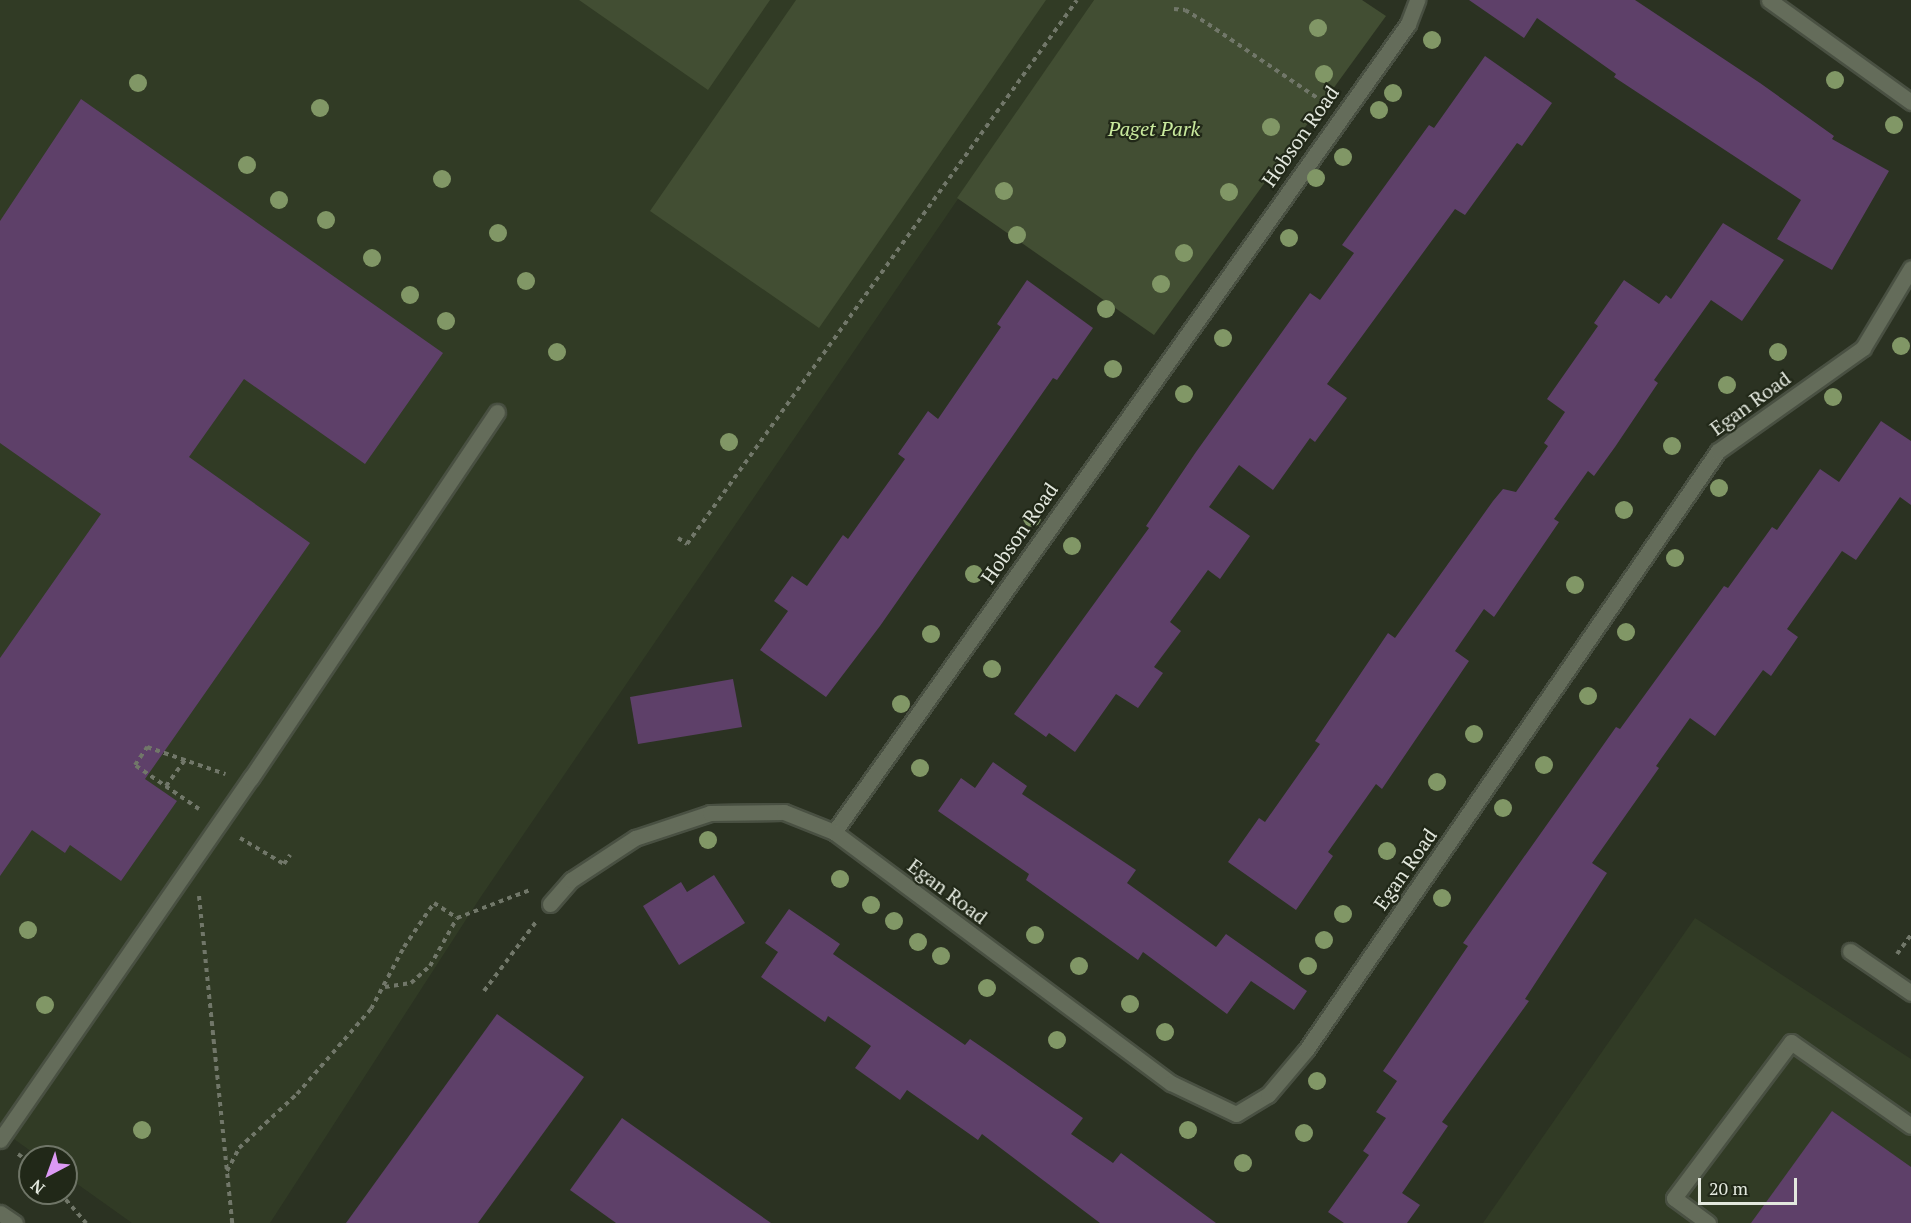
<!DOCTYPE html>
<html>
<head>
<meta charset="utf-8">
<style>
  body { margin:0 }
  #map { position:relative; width:1911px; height:1223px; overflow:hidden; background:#2b3222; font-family:"PT Serif",serif }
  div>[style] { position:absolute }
  .built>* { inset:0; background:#313b25 }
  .green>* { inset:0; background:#424e33 }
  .building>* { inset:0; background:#5e4069 }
  .path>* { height:4px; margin-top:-2px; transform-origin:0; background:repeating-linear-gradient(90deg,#717769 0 4.5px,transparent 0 9px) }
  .roads { filter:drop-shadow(2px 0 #495042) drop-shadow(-2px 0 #495042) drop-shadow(0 2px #495042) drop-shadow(0 -2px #495042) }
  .service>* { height:15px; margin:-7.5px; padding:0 7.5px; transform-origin:7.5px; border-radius:7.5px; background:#646c5a }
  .minor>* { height:15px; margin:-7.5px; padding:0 7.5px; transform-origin:7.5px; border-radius:7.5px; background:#646c5a }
  .secondary>* { height:15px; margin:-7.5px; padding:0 7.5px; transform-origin:7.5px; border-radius:7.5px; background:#646c5a }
  .trees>* { width:18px; height:18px; margin:-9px; border-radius:50%; background:#819766 }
  span { translate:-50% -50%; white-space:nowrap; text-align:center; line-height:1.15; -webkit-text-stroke:4.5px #212818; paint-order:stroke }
  .park-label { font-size:20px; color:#c8e99d; font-style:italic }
  .street-label { font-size:20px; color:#e3e8de }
  .north { position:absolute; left:18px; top:1145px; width:60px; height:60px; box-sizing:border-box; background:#212818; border:2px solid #6f7567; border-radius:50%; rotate:221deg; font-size:16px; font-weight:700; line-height:24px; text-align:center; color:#e3e8de }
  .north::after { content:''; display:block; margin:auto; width:21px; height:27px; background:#dc99f4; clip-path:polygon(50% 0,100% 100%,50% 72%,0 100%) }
  .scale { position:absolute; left:1698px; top:1178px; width:99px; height:27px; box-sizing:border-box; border:3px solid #e3e8de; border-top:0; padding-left:8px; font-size:18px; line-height:21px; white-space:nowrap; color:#e3e8de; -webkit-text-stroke:4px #212818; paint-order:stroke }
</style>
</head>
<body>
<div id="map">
  <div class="built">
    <div style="clip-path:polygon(0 0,1094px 0,480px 898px,270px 1223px,132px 1223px,66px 1176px,66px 1157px,39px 1157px,0 1129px)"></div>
    <div style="clip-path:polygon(1695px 918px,1911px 1059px,1911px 1223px,1483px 1223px)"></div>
  </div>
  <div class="green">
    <div style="clip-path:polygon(579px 0,770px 0,708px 90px)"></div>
    <div style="clip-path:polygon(796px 0,1046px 0,819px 328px,650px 211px)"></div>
    <div style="clip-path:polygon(1094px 0,1362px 0,1386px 16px,1154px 335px,957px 198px)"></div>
  </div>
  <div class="building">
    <div style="clip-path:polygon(1469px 0,1635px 0,1760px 83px,1834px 136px,1832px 139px,1889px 171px,1832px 270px,1777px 239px,1801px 200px,1614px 77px,1616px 74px,1537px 18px,1524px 38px)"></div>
    <div style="clip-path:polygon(1485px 56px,1552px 103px,1522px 146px,1517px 143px,1465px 215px,1455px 209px,1327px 384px,1347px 398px,1315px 442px,1310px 438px,1273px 490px,1239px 465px,1209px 507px,1250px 536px,1220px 579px,1208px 570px,1170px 622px,1181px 631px,1154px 667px,1163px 673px,1138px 708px,1116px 694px,1075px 752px,1049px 733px,1046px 737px,1014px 714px,1149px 528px,1146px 526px,1196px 452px,1310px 293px,1320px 300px,1354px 253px,1342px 245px,1429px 125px,1434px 128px)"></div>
    <div style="clip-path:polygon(81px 99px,443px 353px,365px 464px,244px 379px,189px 457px,310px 543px,145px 779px,177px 801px,121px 881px,70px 845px,65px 853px,32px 830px,0 876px,0 658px,101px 514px,0 443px,0 221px)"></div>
    <div style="clip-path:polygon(1723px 223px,1784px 260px,1742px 321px,1711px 300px,1654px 380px,1658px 383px,1615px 447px,1594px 476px,1588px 471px,1554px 519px,1559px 522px,1494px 617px,1484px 609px,1455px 651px,1469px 661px,1382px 789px,1376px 784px,1328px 852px,1333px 856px,1296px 910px,1228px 862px,1259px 818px,1265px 822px,1320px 744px,1315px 741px,1388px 633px,1395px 638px,1493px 501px,1503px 489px,1516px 492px,1548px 446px,1544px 443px,1565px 412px,1547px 399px,1598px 326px,1594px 323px,1624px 280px,1659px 304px,1666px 295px,1671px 299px)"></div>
    <div style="clip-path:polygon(1027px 280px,1093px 328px,1057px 380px,1053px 378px,880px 626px,826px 697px,760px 650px,788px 611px,774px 601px,792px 576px,807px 586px,843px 535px,848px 539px,905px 459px,898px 454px,928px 411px,938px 419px,1001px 327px,997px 324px)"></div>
    <div style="clip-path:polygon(1881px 421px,1911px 441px,1911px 505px,1900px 497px,1856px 560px,1842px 551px,1787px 629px,1798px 637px,1771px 676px,1763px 670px,1715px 736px,1690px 718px,1656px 766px,1659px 768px,1592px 863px,1607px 873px,1525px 999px,1529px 1001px,1442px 1122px,1448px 1126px,1402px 1193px,1420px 1205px,1407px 1223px,1344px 1223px,1328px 1212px,1369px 1155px,1363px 1151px,1386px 1118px,1376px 1112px,1397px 1081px,1383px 1071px,1468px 946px,1463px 943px,1616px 727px,1620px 729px,1724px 586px,1728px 588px,1772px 527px,1777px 530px,1820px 469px,1839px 482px)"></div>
    <div style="clip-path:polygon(733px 679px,742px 727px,638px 744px,630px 697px)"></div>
    <div style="clip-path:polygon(993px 762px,1027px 786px,1022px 794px,1136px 870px,1127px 883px,1216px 947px,1226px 934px,1307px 991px,1294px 1010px,1251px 981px,1227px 1014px,1143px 952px,1138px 960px,1026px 880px,1029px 874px,938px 811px,961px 778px,975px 788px)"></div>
    <div style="clip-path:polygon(714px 875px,745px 923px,679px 965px,643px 906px,681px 882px,687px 892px)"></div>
    <div style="clip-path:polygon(789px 909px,840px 944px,833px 954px,965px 1045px,970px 1039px,989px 1052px,1083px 1118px,1071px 1134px,1113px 1163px,1121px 1153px,1216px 1223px,1100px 1223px,982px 1134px,978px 1140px,907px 1090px,900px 1100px,855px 1068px,871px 1046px,828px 1016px,825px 1022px,761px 977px,778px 952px,765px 943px)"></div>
    <div style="clip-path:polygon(497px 1014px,584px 1077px,478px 1223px,346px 1223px)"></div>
    <div style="clip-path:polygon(1832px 1111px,1911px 1167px,1911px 1223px,1751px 1223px)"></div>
    <div style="clip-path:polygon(622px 1118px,771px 1223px,616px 1223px,570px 1190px)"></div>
  </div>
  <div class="path">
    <div style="left:1174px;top:9px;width:11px;rotate:5deg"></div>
    <div style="left:1185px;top:10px;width:27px;rotate:31deg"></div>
    <div style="left:1208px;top:24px;width:139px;rotate:34.1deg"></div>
    <div style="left:678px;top:538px;width:11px;rotate:34deg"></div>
    <div style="left:687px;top:544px;width:669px;rotate:-54.36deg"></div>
    <div style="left:166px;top:786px;width:32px;rotate:-54deg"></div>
    <div style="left:199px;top:809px;width:78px;rotate:-145.5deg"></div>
    <div style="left:135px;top:765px;width:22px;rotate:-56deg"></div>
    <div style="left:147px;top:747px;width:83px;rotate:19.1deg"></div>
    <div style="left:240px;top:838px;width:51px;rotate:30.6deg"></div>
    <div style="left:284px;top:864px;width:11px;rotate:-56deg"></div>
    <div style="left:199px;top:896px;width:329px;rotate:84.2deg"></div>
    <div style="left:1897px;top:954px;width:24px;rotate:-54deg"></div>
    <div style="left:385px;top:987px;width:26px;rotate:-9deg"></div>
    <div style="left:411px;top:983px;width:25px;rotate:-42deg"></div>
    <div style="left:430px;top:966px;width:55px;rotate:-60.6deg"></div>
    <div style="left:457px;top:918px;width:78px;rotate:-21deg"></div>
    <div style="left:484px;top:991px;width:86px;rotate:-53deg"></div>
    <div style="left:18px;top:1154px;width:15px;rotate:37deg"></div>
    <div style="left:227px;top:1171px;width:26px;rotate:-62deg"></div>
    <div style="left:239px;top:1148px;width:79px;rotate:-43deg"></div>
    <div style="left:297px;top:1094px;width:113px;rotate:-49deg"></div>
    <div style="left:371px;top:1009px;width:70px;rotate:-62deg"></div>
    <div style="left:404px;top:947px;width:53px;rotate:-55.7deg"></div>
    <div style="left:434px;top:903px;width:27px;rotate:33deg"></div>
    <div style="left:60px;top:1193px;width:40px;rotate:49deg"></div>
  </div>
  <div class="roads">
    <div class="service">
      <div style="left:1850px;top:951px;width:74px;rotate:34.5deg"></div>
      <div style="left:0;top:1140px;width:441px;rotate:-55.3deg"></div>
      <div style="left:251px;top:778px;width:441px;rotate:-56.1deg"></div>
      <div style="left:1708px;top:1223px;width:42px;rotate:-143.7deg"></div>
      <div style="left:1674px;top:1198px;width:195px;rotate:-53.1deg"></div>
      <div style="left:1791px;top:1042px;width:146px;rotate:35deg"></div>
    </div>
    <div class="minor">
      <div style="left:1769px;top:0;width:175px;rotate:35.7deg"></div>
      <div style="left:834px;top:832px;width:991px;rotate:-54.61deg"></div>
      <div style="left:1408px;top:24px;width:26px;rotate:-69deg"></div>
      <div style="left:550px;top:904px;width:32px;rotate:-49deg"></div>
      <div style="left:571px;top:880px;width:77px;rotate:-33.3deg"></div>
      <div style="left:635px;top:838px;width:79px;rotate:-18.4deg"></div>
      <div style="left:710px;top:813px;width:74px;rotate:-0.8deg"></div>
      <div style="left:784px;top:812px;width:54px;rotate:21.8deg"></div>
      <div style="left:834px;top:832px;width:420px;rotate:36.7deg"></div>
      <div style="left:1171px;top:1083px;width:72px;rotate:25.5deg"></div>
      <div style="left:1236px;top:1114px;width:37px;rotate:-31deg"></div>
      <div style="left:1268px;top:1095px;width:59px;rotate:-49.8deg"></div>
      <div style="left:1306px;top:1050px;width:727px;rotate:-55.48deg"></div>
      <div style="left:1718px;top:451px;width:178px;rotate:-35.4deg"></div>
      <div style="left:1863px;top:348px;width:93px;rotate:-59deg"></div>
    </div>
    <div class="secondary">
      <div style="left:0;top:1213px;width:18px;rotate:34deg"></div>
    </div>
  </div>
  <div class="trees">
    <div style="left:1318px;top:28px"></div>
    <div style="left:1432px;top:40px"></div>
    <div style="left:1324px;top:74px"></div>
    <div style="left:1835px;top:80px"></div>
    <div style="left:138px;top:83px"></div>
    <div style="left:1393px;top:93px"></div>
    <div style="left:320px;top:108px"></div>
    <div style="left:1379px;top:110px"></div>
    <div style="left:1894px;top:125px"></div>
    <div style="left:1271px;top:127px"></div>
    <div style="left:1343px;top:157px"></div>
    <div style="left:247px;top:165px"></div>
    <div style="left:1316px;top:178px"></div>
    <div style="left:442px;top:179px"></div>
    <div style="left:1004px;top:191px"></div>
    <div style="left:1229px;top:192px"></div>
    <div style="left:279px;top:200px"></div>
    <div style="left:326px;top:220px"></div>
    <div style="left:498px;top:233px"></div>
    <div style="left:1017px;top:235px"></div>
    <div style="left:1289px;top:238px"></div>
    <div style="left:1184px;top:253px"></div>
    <div style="left:372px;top:258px"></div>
    <div style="left:526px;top:281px"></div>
    <div style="left:1161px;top:284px"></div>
    <div style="left:410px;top:295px"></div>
    <div style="left:1106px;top:309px"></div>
    <div style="left:446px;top:321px"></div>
    <div style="left:1223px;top:338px"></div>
    <div style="left:1901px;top:346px"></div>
    <div style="left:557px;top:352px"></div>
    <div style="left:1778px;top:352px"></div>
    <div style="left:1113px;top:369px"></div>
    <div style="left:1727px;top:385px"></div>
    <div style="left:1184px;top:394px"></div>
    <div style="left:1833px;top:397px"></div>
    <div style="left:729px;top:442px"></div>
    <div style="left:1672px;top:446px"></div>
    <div style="left:1719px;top:488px"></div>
    <div style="left:1624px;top:510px"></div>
    <div style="left:1032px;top:518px"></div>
    <div style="left:1072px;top:546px"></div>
    <div style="left:1675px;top:558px"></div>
    <div style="left:974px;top:574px"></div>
    <div style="left:1575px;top:585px"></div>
    <div style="left:1626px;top:632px"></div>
    <div style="left:931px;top:634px"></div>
    <div style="left:992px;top:669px"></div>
    <div style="left:1588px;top:696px"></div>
    <div style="left:901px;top:704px"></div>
    <div style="left:1474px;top:734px"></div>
    <div style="left:1544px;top:765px"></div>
    <div style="left:920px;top:768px"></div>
    <div style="left:1437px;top:782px"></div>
    <div style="left:1503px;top:808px"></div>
    <div style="left:708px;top:840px"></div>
    <div style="left:1387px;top:851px"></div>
    <div style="left:840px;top:879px"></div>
    <div style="left:1442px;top:898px"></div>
    <div style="left:871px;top:905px"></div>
    <div style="left:1343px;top:914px"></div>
    <div style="left:894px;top:921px"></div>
    <div style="left:28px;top:930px"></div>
    <div style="left:1035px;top:935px"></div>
    <div style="left:1324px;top:940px"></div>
    <div style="left:918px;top:942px"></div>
    <div style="left:941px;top:956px"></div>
    <div style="left:1079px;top:966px"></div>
    <div style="left:1308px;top:966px"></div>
    <div style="left:987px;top:988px"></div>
    <div style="left:1130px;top:1004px"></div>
    <div style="left:45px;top:1005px"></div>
    <div style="left:1165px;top:1032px"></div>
    <div style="left:1057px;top:1040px"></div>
    <div style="left:1317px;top:1081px"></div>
    <div style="left:142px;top:1130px"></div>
    <div style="left:1188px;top:1130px"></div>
    <div style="left:1304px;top:1133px"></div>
    <div style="left:1243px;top:1163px"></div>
  </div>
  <div class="park-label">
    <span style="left:1154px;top:128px">Paget Park</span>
  </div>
  <div class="street-label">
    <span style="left:1300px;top:136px;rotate:-55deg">Hobson Road</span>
    <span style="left:1750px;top:403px;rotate:-36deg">Egan Road</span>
    <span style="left:1019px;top:533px;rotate:-55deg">Hobson Road</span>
    <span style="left:1405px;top:869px;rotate:-55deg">Egan Road</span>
    <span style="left:948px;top:891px;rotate:37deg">Egan Road</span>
  </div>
  <div class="north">N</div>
  <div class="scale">20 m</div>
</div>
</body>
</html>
